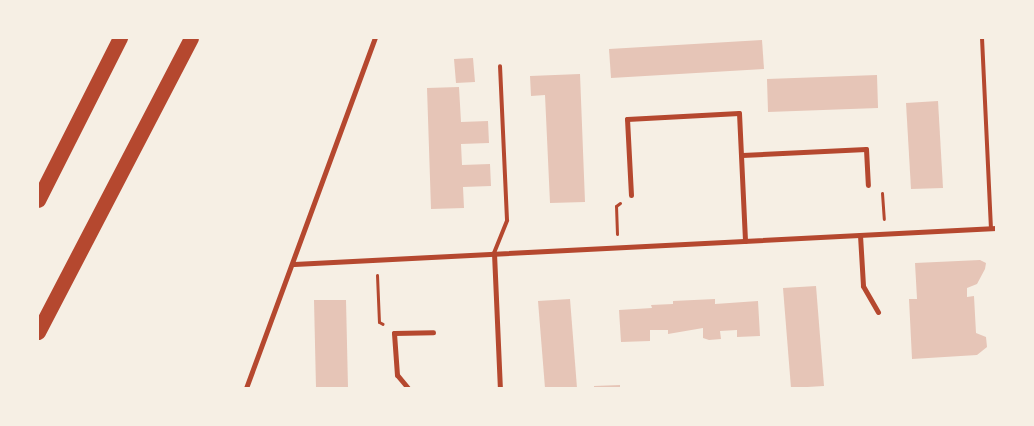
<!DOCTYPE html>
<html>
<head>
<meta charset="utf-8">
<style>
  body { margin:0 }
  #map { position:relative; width:1034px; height:426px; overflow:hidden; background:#f6efe4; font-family:Helvetica,sans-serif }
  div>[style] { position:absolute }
  .building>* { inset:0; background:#e6c5b7 }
  .path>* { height:3px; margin:-1.5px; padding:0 1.5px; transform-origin:1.5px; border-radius:1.5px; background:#b5482f }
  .service>* { height:4px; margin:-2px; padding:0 2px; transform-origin:2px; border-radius:2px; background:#b5482f }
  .minor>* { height:5px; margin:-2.5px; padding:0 2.5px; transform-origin:2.5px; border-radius:2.5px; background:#b5482f }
  .motorway>* { height:15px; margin:-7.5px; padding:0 7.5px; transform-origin:7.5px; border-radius:7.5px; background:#b5482f }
  span { translate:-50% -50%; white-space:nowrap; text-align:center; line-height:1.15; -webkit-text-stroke:5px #f6efe4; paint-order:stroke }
  .frame { position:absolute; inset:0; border:39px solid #f6efe4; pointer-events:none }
</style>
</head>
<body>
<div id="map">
  <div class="building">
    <div style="clip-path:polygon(762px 40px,764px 69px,611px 78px,609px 49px)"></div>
    <div style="clip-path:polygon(473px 58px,475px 82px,456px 83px,454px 59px)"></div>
    <div style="clip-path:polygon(580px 74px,585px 202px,550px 203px,545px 95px,531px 96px,530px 76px)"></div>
    <div style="clip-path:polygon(877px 75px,878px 108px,768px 112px,767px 79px)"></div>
    <div style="clip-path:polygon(459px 87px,461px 122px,488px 121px,489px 143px,461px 144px,462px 165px,490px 164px,491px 186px,463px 187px,464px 208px,431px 209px,427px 88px)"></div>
    <div style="clip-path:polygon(938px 101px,943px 188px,911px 189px,906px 103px)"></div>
    <div style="clip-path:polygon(980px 260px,986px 263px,985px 269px,977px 284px,967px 288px,967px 297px,974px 296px,976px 333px,986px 337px,987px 347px,977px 355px,912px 359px,909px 299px,917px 299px,915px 263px)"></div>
    <div style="clip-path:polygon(816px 286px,824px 386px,791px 388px,783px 288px)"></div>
    <div style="clip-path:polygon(570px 299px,577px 388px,545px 388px,538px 301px)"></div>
    <div style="clip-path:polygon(715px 299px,715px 304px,758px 301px,760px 336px,737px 337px,737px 330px,720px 331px,721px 339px,709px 340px,703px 338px,703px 328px,668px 334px,668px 330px,650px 330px,650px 341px,621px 342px,619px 310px,652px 308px,651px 305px,673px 304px,673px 301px)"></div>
    <div style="clip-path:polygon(314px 300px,346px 300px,348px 388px,316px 388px)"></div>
    <div style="clip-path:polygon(620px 385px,620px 388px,594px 388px,594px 386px)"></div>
  </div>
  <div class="path">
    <div style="left:882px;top:193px;width:26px;rotate:86deg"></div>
    <div style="left:617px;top:234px;width:28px;rotate:-92deg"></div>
    <div style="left:616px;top:206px;width:5px;rotate:-37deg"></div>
    <div style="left:377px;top:275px;width:47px;rotate:87.6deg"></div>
    <div style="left:379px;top:322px;width:4px;rotate:27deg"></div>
  </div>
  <div class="service">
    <div style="left:982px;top:38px;width:191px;rotate:87.3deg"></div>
    <div style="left:494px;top:253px;width:35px;rotate:-68deg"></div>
    <div style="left:507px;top:220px;width:154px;rotate:-92.6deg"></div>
  </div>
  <div class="minor">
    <div style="left:742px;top:155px;width:124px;rotate:-2.8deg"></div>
    <div style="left:866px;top:149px;width:36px;rotate:87deg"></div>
    <div style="left:631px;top:195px;width:76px;rotate:-93deg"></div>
    <div style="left:627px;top:119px;width:112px;rotate:-3.1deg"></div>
    <div style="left:739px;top:113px;width:128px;rotate:87.3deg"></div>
    <div style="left:860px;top:235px;width:51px;rotate:86.6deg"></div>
    <div style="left:863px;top:286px;width:30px;rotate:60deg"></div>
    <div style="left:494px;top:253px;width:135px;rotate:87.5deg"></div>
    <div style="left:294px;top:264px;width:703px;rotate:-2.94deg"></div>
    <div style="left:246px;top:388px;width:373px;rotate:-69.8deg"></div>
    <div style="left:408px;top:388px;width:17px;rotate:-130deg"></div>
    <div style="left:397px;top:375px;width:42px;rotate:-94.1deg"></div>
    <div style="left:394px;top:333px;width:39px;rotate:-1deg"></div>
  </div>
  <div class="motorway">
    <div style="left:38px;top:200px;width:182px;rotate:-63.2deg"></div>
    <div style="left:38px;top:332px;width:331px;rotate:-62.5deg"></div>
  </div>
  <div class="frame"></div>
</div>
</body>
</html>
